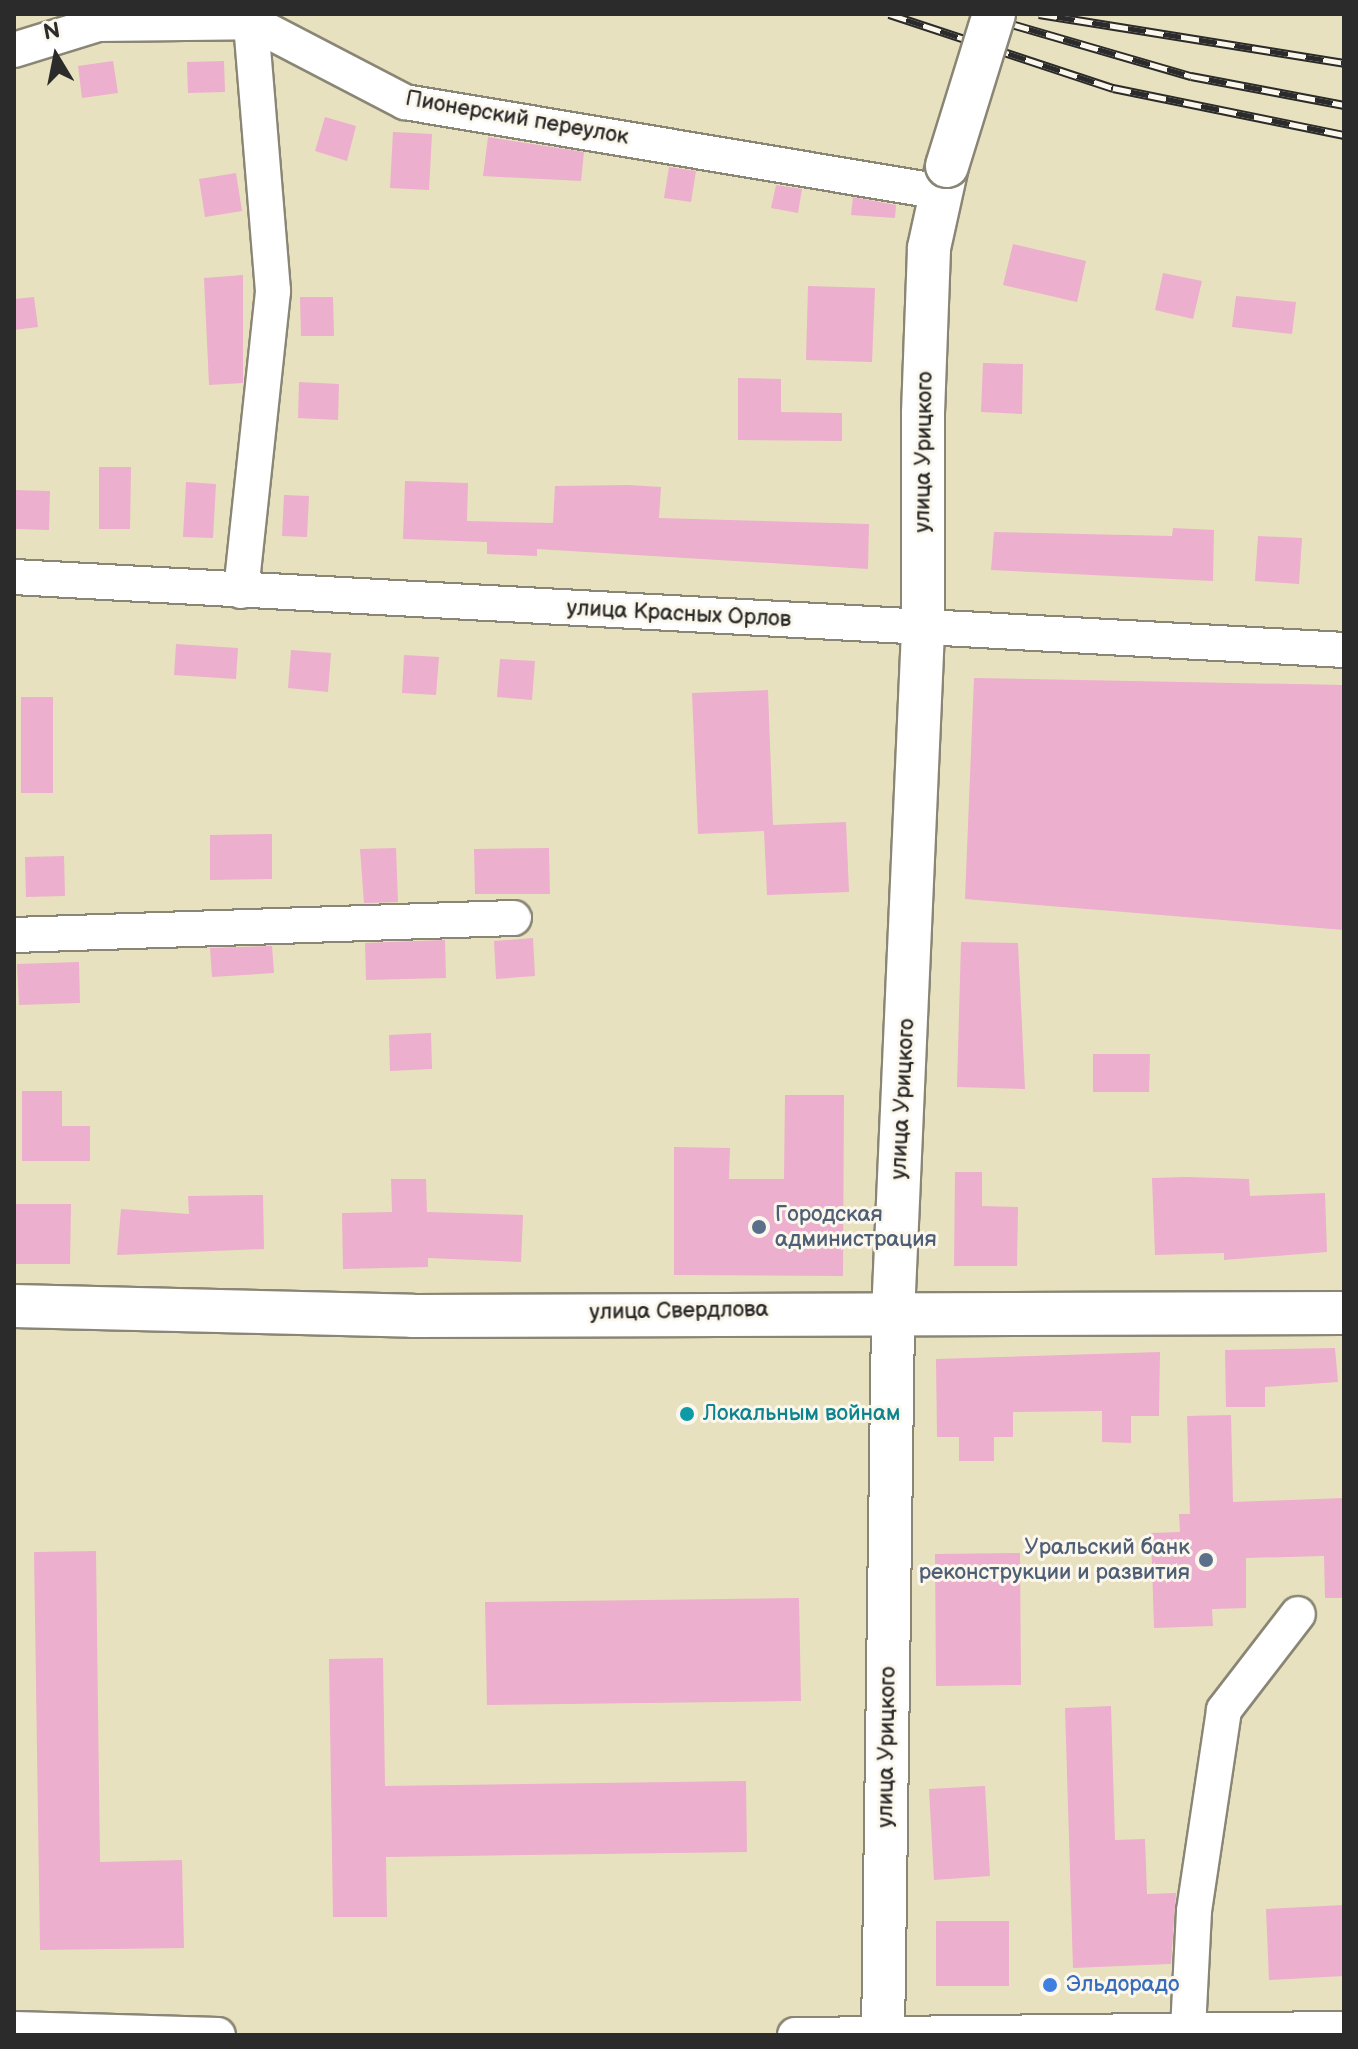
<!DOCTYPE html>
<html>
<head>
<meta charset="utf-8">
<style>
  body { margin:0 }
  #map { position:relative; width:1358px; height:2049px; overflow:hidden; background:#e8e1bf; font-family:"Balsamiq Sans",sans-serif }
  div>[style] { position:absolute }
  .building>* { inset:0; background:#ecafcd }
  .roads { filter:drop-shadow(2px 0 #8a8675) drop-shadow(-2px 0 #8a8675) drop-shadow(0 2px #8a8675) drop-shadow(0 -2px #8a8675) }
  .minor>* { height:34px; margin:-17px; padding:0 17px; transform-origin:17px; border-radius:17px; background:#fff }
  .major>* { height:42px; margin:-21px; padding:0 21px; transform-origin:21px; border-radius:21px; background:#fff }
  .rail>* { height:9px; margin-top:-4.5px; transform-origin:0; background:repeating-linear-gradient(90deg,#fbf7ec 0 18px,#2b2b2b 0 36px); box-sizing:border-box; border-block:2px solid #2b2b2b }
  .bridges { filter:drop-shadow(2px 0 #8a8675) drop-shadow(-2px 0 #8a8675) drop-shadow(0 2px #8a8675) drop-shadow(0 -2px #8a8675) }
  .major-bridge>* { height:42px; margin:-21px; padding:0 21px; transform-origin:21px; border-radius:21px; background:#fff }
  .dots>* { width:22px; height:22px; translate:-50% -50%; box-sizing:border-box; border:4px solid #fbf7ec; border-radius:50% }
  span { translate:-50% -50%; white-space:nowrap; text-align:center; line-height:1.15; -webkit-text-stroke:6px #fbf7ec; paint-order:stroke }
  .street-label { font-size:22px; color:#2b2b2b }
  .service-label { font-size:22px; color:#4e5e75 }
  .left { translate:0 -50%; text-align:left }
  .right { translate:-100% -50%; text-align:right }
  .culture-label { font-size:22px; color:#0d838f }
  .shop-label { font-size:22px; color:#366cbe }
  .frame { position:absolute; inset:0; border:16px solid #2b2b2b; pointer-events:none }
  .north { position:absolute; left:16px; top:16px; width:80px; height:80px; -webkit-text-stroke:6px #fbf7ec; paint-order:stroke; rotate:350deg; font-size:22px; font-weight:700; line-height:32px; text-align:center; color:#2b2b2b }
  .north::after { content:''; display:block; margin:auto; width:28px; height:36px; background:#2b2b2b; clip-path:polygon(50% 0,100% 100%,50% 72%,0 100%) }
</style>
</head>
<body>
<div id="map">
  <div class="building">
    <div style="clip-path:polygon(113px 61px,118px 93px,82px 98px,78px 66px)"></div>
    <div style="clip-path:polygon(224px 61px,225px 92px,188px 93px,187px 62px)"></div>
    <div style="clip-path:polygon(325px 117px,356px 126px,347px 161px,315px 151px)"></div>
    <div style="clip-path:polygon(393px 132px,432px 134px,429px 190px,390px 188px)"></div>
    <div style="clip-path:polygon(488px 137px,584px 152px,581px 181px,483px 176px)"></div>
    <div style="clip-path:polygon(669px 167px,696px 171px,691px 202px,664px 198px)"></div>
    <div style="clip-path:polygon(236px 173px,242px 211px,205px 217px,199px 179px)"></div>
    <div style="clip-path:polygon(776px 185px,802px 189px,798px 213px,771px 208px)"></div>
    <div style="clip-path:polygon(853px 197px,896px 205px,895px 218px,851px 215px)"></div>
    <div style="clip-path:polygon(1013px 244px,1086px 261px,1077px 302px,1003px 285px)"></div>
    <div style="clip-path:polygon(1163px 273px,1202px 281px,1193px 319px,1155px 310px)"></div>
    <div style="clip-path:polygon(243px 275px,243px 383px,209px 385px,204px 278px)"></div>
    <div style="clip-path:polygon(808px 286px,875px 288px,872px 362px,806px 360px)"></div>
    <div style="clip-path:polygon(1236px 296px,1296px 302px,1292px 334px,1232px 327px)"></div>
    <div style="clip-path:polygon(34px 297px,38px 327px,14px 330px,14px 299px)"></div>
    <div style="clip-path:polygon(300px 297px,333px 297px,334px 336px,301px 336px)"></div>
    <div style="clip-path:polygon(983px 363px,1023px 364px,1022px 414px,981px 412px)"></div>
    <div style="clip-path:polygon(738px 378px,781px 379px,781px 412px,842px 413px,842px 441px,738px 440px)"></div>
    <div style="clip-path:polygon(299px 382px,339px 384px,338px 420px,298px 418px)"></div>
    <div style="clip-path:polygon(99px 467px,131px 467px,130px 529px,99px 529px)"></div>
    <div style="clip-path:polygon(405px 481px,468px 483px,467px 521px,553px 523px,555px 486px,628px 485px,661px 487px,659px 518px,869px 524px,868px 569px,537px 549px,537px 556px,487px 554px,487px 542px,403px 539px)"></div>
    <div style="clip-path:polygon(186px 482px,216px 484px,213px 538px,183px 537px)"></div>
    <div style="clip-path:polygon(14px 490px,50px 491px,49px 530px,14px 529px)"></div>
    <div style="clip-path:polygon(284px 495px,309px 496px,307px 537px,282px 536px)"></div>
    <div style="clip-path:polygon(1173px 528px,1214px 530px,1213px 581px,991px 570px,994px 532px,1172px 536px)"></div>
    <div style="clip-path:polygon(1258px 536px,1302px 538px,1299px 584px,1255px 581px)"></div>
    <div style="clip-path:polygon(176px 644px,238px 648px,236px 679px,174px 675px)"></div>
    <div style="clip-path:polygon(291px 650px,331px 653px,328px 692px,288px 688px)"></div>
    <div style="clip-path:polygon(404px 655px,439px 657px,436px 695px,402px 693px)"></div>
    <div style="clip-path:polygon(500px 659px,535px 661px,532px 700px,497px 697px)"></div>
    <div style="clip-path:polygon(974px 678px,1344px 685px,1344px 930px,965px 899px)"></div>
    <div style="clip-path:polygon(768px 690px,773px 825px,846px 822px,849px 892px,767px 895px,764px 831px,698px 834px,692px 693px)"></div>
    <div style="clip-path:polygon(21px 697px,53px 697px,53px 793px,21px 793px)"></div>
    <div style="clip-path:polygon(272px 834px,272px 879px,210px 880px,210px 835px)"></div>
    <div style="clip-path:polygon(396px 848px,398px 902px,364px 903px,360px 849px)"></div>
    <div style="clip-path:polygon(549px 848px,550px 894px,475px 894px,474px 849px)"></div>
    <div style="clip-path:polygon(64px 856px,65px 896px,26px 897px,25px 857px)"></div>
    <div style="clip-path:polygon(533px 938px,535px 976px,496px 979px,494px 941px)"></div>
    <div style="clip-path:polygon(445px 940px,446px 978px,366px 980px,365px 943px)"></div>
    <div style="clip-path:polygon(961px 942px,1018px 943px,1025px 1089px,957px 1087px)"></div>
    <div style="clip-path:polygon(272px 946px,274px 973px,212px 977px,210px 948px)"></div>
    <div style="clip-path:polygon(79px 962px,80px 1003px,19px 1005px,17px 964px)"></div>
    <div style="clip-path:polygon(431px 1033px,432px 1069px,390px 1071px,389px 1035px)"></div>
    <div style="clip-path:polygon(1093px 1054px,1150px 1054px,1149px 1092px,1093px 1092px)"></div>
    <div style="clip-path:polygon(22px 1091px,62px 1091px,62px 1126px,90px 1126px,90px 1161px,22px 1161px)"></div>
    <div style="clip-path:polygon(785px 1095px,844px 1095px,843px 1276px,674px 1275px,674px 1147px,730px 1148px,729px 1179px,784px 1179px)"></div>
    <div style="clip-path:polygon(955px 1172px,982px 1172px,982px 1206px,1018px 1207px,1017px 1266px,954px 1266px)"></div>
    <div style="clip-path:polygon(1186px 1177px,1249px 1179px,1250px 1196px,1325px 1193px,1327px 1252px,1224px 1260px,1224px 1253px,1155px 1255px,1152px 1178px)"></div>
    <div style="clip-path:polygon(391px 1179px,426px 1179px,427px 1212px,523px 1215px,521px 1262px,428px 1258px,428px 1267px,343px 1269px,342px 1213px,392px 1212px)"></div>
    <div style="clip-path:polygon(263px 1195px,264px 1249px,117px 1255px,121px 1209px,189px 1214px,188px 1196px)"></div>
    <div style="clip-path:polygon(16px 1204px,71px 1204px,70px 1264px,16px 1264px)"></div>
    <div style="clip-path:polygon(1335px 1348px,1338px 1382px,1265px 1387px,1265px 1407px,1226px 1407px,1225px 1350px)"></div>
    <div style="clip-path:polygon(1160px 1352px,1159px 1416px,1131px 1416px,1131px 1443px,1102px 1442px,1102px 1411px,1013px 1412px,1013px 1437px,994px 1437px,994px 1461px,959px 1461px,959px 1437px,937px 1437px,936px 1359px)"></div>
    <div style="clip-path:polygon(1231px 1415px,1233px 1502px,1344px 1498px,1344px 1598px,1325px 1598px,1324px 1556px,1246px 1558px,1246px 1608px,1212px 1609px,1213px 1626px,1154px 1628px,1151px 1533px,1180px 1532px,1179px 1514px,1190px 1514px,1187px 1416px)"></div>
    <div style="clip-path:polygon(96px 1551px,100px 1862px,182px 1860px,184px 1948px,40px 1950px,34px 1552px)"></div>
    <div style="clip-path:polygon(1020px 1553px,1021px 1685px,936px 1686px,935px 1554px)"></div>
    <div style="clip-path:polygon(799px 1598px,801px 1701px,487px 1705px,485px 1602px)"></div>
    <div style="clip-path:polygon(383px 1658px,385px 1786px,746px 1781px,747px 1852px,386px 1857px,387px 1917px,333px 1917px,329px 1659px)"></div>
    <div style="clip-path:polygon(1111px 1706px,1115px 1840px,1145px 1839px,1147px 1894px,1176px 1893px,1171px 1964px,1073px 1968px,1065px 1708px)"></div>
    <div style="clip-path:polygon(985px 1786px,990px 1876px,934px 1880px,929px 1789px)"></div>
    <div style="clip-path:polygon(1344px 1905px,1344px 1976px,1269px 1980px,1266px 1909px)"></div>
    <div style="clip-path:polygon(936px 1921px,1009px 1921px,1009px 1986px,936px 1986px)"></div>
  </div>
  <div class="roads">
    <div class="minor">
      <div style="left:14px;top:50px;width:88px;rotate:-17.2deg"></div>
      <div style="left:98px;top:24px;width:153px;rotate:-0.7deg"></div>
      <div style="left:251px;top:22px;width:174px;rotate:27.5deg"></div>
      <div style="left:405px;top:102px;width:544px;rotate:9.53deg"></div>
      <div style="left:14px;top:577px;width:1332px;rotate:3.14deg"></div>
      <div style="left:241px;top:591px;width:302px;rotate:-83.9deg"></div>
      <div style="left:273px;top:291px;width:278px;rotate:-94.7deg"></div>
      <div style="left:14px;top:935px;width:500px;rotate:-1.95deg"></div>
      <div style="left:14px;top:2029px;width:204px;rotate:1.7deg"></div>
      <div style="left:1188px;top:2030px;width:119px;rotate:-87.1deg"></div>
      <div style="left:1194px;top:1911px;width:203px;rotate:-81.5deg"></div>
      <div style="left:1224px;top:1710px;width:121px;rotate:-52.4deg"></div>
      <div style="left:795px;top:2035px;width:549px;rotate:-0.63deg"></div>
    </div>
    <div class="major">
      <div style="left:14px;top:1306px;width:399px;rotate:1.4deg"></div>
      <div style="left:413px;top:1316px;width:931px;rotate:-0.18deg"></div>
      <div style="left:883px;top:2035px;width:720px;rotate:-89.2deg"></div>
      <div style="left:893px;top:1315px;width:685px;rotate:-87.49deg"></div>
      <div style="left:923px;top:631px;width:218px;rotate:-90deg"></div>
      <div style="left:923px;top:413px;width:165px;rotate:-87.9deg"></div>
      <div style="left:929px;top:248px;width:84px;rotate:-77.6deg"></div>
    </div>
  </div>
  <div class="rail">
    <div style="left:889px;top:14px;width:236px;rotate:18.3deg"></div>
    <div style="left:1113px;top:88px;width:236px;rotate:11.5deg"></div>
    <div style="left:977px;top:14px;width:223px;rotate:16.2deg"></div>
    <div style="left:1191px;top:76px;width:156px;rotate:10.7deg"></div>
    <div style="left:1039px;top:14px;width:309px;rotate:9.1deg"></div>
  </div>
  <div class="bridges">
    <div class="major-bridge">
      <div style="left:947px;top:166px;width:159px;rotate:-72.8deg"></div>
    </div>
  </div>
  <div class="dots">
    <div style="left:759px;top:1227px;background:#5c6f8a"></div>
    <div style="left:687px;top:1414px;background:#0f9aa8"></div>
    <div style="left:1206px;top:1560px;background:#5c6f8a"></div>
    <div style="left:1050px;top:1985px;background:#3f7fe0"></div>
  </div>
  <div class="street-label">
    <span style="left:517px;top:118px;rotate:10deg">Пионерский переулок</span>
    <span style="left:924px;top:452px;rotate:-89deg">улица Урицкого</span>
    <span style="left:679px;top:614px;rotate:3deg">улица Красных Орлов</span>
    <span style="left:903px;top:1099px;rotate:-87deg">улица Урицкого</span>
    <span style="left:679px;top:1311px;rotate:-1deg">улица Свердлова</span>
    <span style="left:887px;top:1747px;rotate:-89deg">улица Урицкого</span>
  </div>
  <div class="service-label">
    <span class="left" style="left:775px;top:1227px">Городская<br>администрация</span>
    <span class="right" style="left:1190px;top:1560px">Уральский банк<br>реконструкции и развития</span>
  </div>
  <div class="culture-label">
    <span class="left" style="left:703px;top:1414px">Локальным войнам</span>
  </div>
  <div class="shop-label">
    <span class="left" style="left:1066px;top:1985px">Эльдорадо</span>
  </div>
  <div class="frame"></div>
  <div class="north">N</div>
</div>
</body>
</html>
